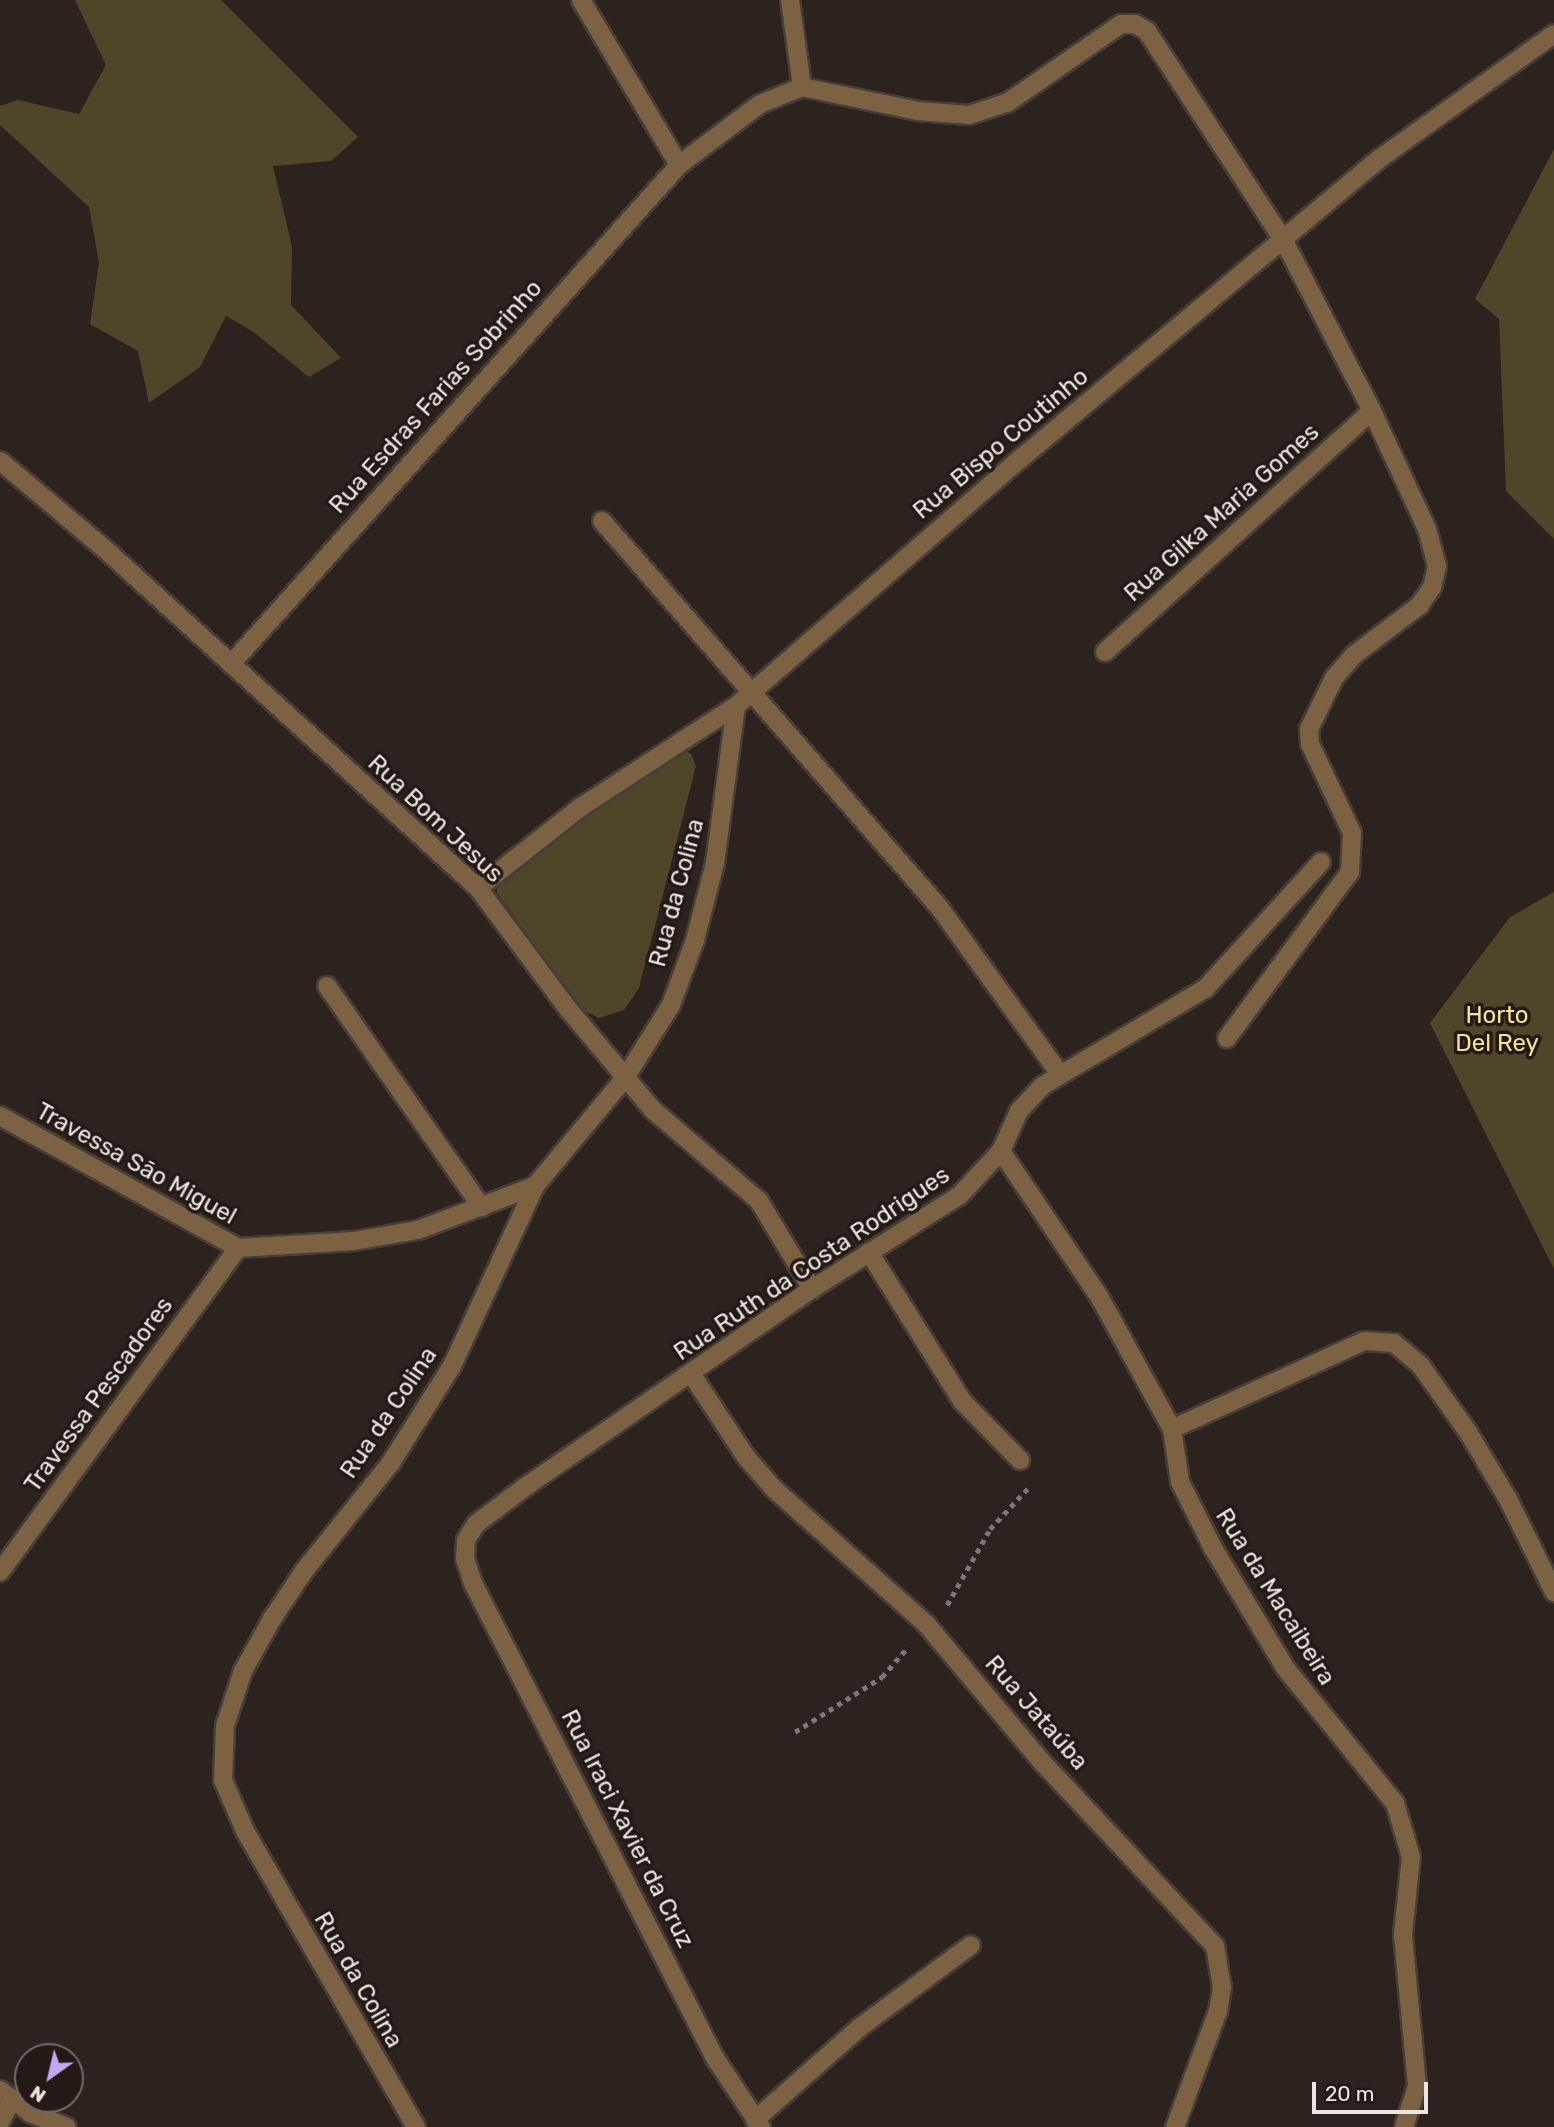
<!DOCTYPE html>
<html>
<head>
<meta charset="utf-8">
<style>
  body { margin:0 }
  #map { position:relative; width:1554px; height:2127px; overflow:hidden; background:#2d231e; font-family:Rubik,sans-serif }
  div>[style] { position:absolute }
  .green>* { inset:0; background:#4f462a }
  .path>* { height:4.5px; margin-top:-2.25px; transform-origin:0; background:repeating-linear-gradient(90deg,#7f7773 0 5px,transparent 0 10px) }
  .roads { filter:drop-shadow(2px 0 #483e39) drop-shadow(-2px 0 #483e39) drop-shadow(0 2px #483e39) drop-shadow(0 -2px #483e39) }
  .lane>* { height:18px; margin:-9px; padding:0 9px; transform-origin:9px; border-radius:9px; background:#7c6243 }
  .street>* { height:18px; margin:-9px; padding:0 9px; transform-origin:9px; border-radius:9px; background:#7c6243 }
  span { translate:-50% -50%; white-space:nowrap; text-align:center; line-height:1.15; -webkit-text-stroke:7px #231915; paint-order:stroke }
  .street-label { font-size:24px; color:#ece6e2 }
  .park-label { font-size:24px; color:#f8e198 }
  .north { position:absolute; left:14px; top:2043px; width:70px; height:70px; box-sizing:border-box; background:#231915; border:2px solid #736b67; border-radius:50%; rotate:214deg; font-size:19px; font-weight:700; line-height:28px; text-align:center; color:#ece6e2 }
  .north::after { content:''; display:block; margin:auto; width:24px; height:32px; background:#c2a7f2; clip-path:polygon(50% 0,100% 100%,50% 72%,0 100%) }
  .scale { position:absolute; left:1312px; top:2082px; width:116px; height:32px; box-sizing:border-box; border:4px solid #ece6e2; border-top:0; padding-left:9px; font-size:21px; line-height:24px; white-space:nowrap; color:#ece6e2; -webkit-text-stroke:5px #231915; paint-order:stroke }
</style>
</head>
<body>
<div id="map">
  <div class="green">
    <div style="clip-path:polygon(75px 0,221px 0,358px 137px,331px 161px,273px 166px,292px 247px,291px 305px,341px 358px,309px 377px,252px 331px,226px 316px,200px 367px,149px 403px,138px 351px,90px 324px,99px 263px,89px 207px,0 125px,0 106px,18px 100px,79px 114px,106px 65px)"></div>
    <div style="clip-path:polygon(1554px 149px,1554px 539px,1506px 491px,1499px 319px,1475px 299px)"></div>
    <div style="clip-path:polygon(681px 748px,691px 754px,696px 766px,639px 988px,624px 1010px,599px 1018px,582px 1010px,497px 893px,497px 881px,501px 870px)"></div>
    <div style="clip-path:polygon(1554px 892px,1554px 1269px,1430px 1023px,1510px 917px)"></div>
  </div>
  <div class="path">
    <div style="left:947px;top:1605px;width:87px;rotate:-60.5deg"></div>
    <div style="left:990px;top:1529px;width:57px;rotate:-47.1deg"></div>
    <div style="left:795px;top:1732px;width:103px;rotate:-32.3deg"></div>
    <div style="left:882px;top:1677px;width:40px;rotate:-49deg"></div>
  </div>
  <div class="roads">
    <div class="lane">
      <div style="left:1105px;top:652px;width:360px;rotate:-42.1deg"></div>
      <div style="left:869px;top:1252px;width:176px;rotate:58deg"></div>
      <div style="left:962px;top:1401px;width:83px;rotate:45.5deg"></div>
    </div>
    <div class="street">
      <div style="left:581px;top:0;width:192px;rotate:59.3deg"></div>
      <div style="left:790px;top:0;width:88px;rotate:82.1deg"></div>
      <div style="left:802px;top:87px;width:118px;rotate:11.7deg"></div>
      <div style="left:918px;top:111px;width:51px;rotate:4.5deg"></div>
      <div style="left:969px;top:115px;width:40px;rotate:-18deg"></div>
      <div style="left:1007px;top:103px;width:139px;rotate:-34.7deg"></div>
      <div style="left:1121px;top:24px;width:14px"></div>
      <div style="left:1135px;top:24px;width:14px;rotate:30deg"></div>
      <div style="left:1147px;top:31px;width:251px;rotate:56.9deg"></div>
      <div style="left:1284px;top:241px;width:191px;rotate:62.6deg"></div>
      <div style="left:1372px;top:411px;width:130px;rotate:65deg"></div>
      <div style="left:1427px;top:529px;width:38px;rotate:75deg"></div>
      <div style="left:1437px;top:566px;width:22px;rotate:103deg"></div>
      <div style="left:1432px;top:587px;width:22px;rotate:124deg"></div>
      <div style="left:1420px;top:605px;width:83px;rotate:142.9deg"></div>
      <div style="left:1354px;top:655px;width:30px;rotate:131deg"></div>
      <div style="left:1334px;top:678px;width:57px;rotate:116.1deg"></div>
      <div style="left:1309px;top:729px;width:15px;rotate:86deg"></div>
      <div style="left:1310px;top:744px;width:98px;rotate:64.7deg"></div>
      <div style="left:1352px;top:833px;width:39px;rotate:93deg"></div>
      <div style="left:1350px;top:872px;width:207px;rotate:126.5deg"></div>
      <div style="left:0;top:461px;width:138px;rotate:40deg"></div>
      <div style="left:106px;top:550px;width:503px;rotate:42.26deg"></div>
      <div style="left:478px;top:888px;width:152px;rotate:53.3deg"></div>
      <div style="left:569px;top:1010px;width:131px;rotate:50deg"></div>
      <div style="left:653px;top:1110px;width:140px;rotate:40.6deg"></div>
      <div style="left:759px;top:1201px;width:103px;rotate:58.9deg"></div>
      <div style="left:602px;top:521px;width:512px;rotate:48.88deg"></div>
      <div style="left:939px;top:907px;width:205px;rotate:54.1deg"></div>
      <div style="left:231px;top:664px;width:671px;rotate:-48.08deg"></div>
      <div style="left:679px;top:165px;width:101px;rotate:-37deg"></div>
      <div style="left:760px;top:104px;width:45px;rotate:-22deg"></div>
      <div style="left:478px;top:888px;width:131px;rotate:-38.2deg"></div>
      <div style="left:581px;top:807px;width:185px;rotate:-33.1deg"></div>
      <div style="left:736px;top:706px;width:367px;rotate:-41deg"></div>
      <div style="left:1013px;top:465px;width:477px;rotate:-39.9deg"></div>
      <div style="left:1379px;top:159px;width:215px;rotate:-35.5deg"></div>
      <div style="left:327px;top:986px;width:270px;rotate:55deg"></div>
      <div style="left:0;top:1116px;width:272px;rotate:29deg"></div>
      <div style="left:238px;top:1248px;width:116px;rotate:-3.5deg"></div>
      <div style="left:354px;top:1241px;width:65px;rotate:-9.8deg"></div>
      <div style="left:418px;top:1230px;width:125px;rotate:-20.6deg"></div>
      <div style="left:1001px;top:1151px;width:177px;rotate:56deg"></div>
      <div style="left:1100px;top:1298px;width:149px;rotate:61.2deg"></div>
      <div style="left:1172px;top:1429px;width:54px;rotate:81.4deg"></div>
      <div style="left:1180px;top:1482px;width:74px;rotate:63.4deg"></div>
      <div style="left:1213px;top:1548px;width:141px;rotate:58.9deg"></div>
      <div style="left:1286px;top:1669px;width:173px;rotate:50.9deg"></div>
      <div style="left:1395px;top:1803px;width:56px;rotate:73.5deg"></div>
      <div style="left:1411px;top:1857px;width:78px;rotate:95.9deg"></div>
      <div style="left:1403px;top:1935px;width:152px;rotate:84.7deg"></div>
      <div style="left:1417px;top:2086px;width:43px;rotate:107.6deg"></div>
      <div style="left:692px;top:1375px;width:98px;rotate:56.6deg"></div>
      <div style="left:746px;top:1457px;width:43px;rotate:48.8deg"></div>
      <div style="left:774px;top:1489px;width:205px;rotate:41.6deg"></div>
      <div style="left:927px;top:1625px;width:179px;rotate:50deg"></div>
      <div style="left:1042px;top:1762px;width:253px;rotate:46.8deg"></div>
      <div style="left:1215px;top:1946px;width:42px;rotate:80.3deg"></div>
      <div style="left:1222px;top:1987px;width:24px;rotate:99deg"></div>
      <div style="left:1218px;top:2011px;width:124px;rotate:110.3deg"></div>
      <div style="left:1172px;top:1429px;width:211px;rotate:-24.6deg"></div>
      <div style="left:1364px;top:1341px;width:30px;rotate:4deg"></div>
      <div style="left:1394px;top:1343px;width:35px;rotate:40deg"></div>
      <div style="left:1421px;top:1366px;width:81px;rotate:54.5deg"></div>
      <div style="left:1468px;top:1432px;width:78px;rotate:59.2deg"></div>
      <div style="left:1508px;top:1499px;width:104px;rotate:63.7deg"></div>
      <div style="left:0;top:1572px;width:402px;rotate:-53.7deg"></div>
      <div style="left:0;top:2090px;width:38px;rotate:37deg"></div>
      <div style="left:30px;top:2113px;width:39px;rotate:21deg"></div>
      <div style="left:755px;top:2120px;width:139px;rotate:-41.5deg"></div>
      <div style="left:859px;top:2028px;width:139px;rotate:-36.5deg"></div>
      <div style="left:0;top:2122px;width:23px;rotate:-61deg"></div>
      <div style="left:416px;top:2127px;width:340px;rotate:-120deg"></div>
      <div style="left:246px;top:1833px;width:58px;rotate:-113.5deg"></div>
      <div style="left:223px;top:1780px;width:54px;rotate:-87.9deg"></div>
      <div style="left:225px;top:1726px;width:58px;rotate:-71.9deg"></div>
      <div style="left:243px;top:1671px;width:60px;rotate:-60.9deg"></div>
      <div style="left:272px;top:1619px;width:58px;rotate:-56.3deg"></div>
      <div style="left:304px;top:1571px;width:137px;rotate:-51.2deg"></div>
      <div style="left:390px;top:1464px;width:116px;rotate:-57.7deg"></div>
      <div style="left:452px;top:1366px;width:198px;rotate:-65.2deg"></div>
      <div style="left:535px;top:1186px;width:141px;rotate:-50.2deg"></div>
      <div style="left:625px;top:1078px;width:86px;rotate:-57.8deg"></div>
      <div style="left:671px;top:1005px;width:69px;rotate:-69.7deg"></div>
      <div style="left:695px;top:940px;width:80px;rotate:-75.4deg"></div>
      <div style="left:715px;top:863px;width:158px;rotate:-82.4deg"></div>
      <div style="left:761px;top:2127px;width:83px;rotate:-123.7deg"></div>
      <div style="left:715px;top:2058px;width:533px;rotate:-117deg"></div>
      <div style="left:473px;top:1583px;width:25px;rotate:-108deg"></div>
      <div style="left:465px;top:1559px;width:19px;rotate:-87deg"></div>
      <div style="left:466px;top:1540px;width:19px;rotate:-58deg"></div>
      <div style="left:476px;top:1524px;width:61px;rotate:-37.1deg"></div>
      <div style="left:525px;top:1487px;width:349px;rotate:-34.6deg"></div>
      <div style="left:812px;top:1289px;width:175px;rotate:-32.4deg"></div>
      <div style="left:960px;top:1195px;width:60px;rotate:-47deg"></div>
      <div style="left:1001px;top:1151px;width:44px;rotate:-65.8deg"></div>
      <div style="left:1019px;top:1111px;width:34px;rotate:-47deg"></div>
      <div style="left:1042px;top:1086px;width:190px;rotate:-30.8deg"></div>
      <div style="left:1205px;top:989px;width:172px;rotate:-47.6deg"></div>
    </div>
  </div>
  <div class="street-label">
    <span style="left:436px;top:397px;rotate:-48deg">Rua Esdras Farias Sobrinho</span>
    <span style="left:1001px;top:444px;rotate:-40deg">Rua Bispo Coutinho</span>
    <span style="left:1222px;top:513px;rotate:-42deg">Rua Gilka Maria Gomes</span>
    <span style="left:435px;top:819px;rotate:43deg">Rua Bom Jesus</span>
    <span style="left:677px;top:893px;rotate:-75deg">Rua da Colina</span>
    <span style="left:136px;top:1164px;rotate:29deg">Travessa São Miguel</span>
    <span style="left:812px;top:1264px;rotate:-34deg">Rua Ruth da Costa Rodrigues</span>
    <span style="left:99px;top:1395px;rotate:-54deg">Travessa Pescadores</span>
    <span style="left:389px;top:1413px;rotate:-56deg">Rua da Colina</span>
    <span style="left:1275px;top:1597px;rotate:58deg">Rua da Macaibeira</span>
    <span style="left:1036px;top:1713px;rotate:49deg">Rua Jataúba</span>
    <span style="left:627px;top:1829px;rotate:63deg">Rua Iraci Xavier da Cruz</span>
    <span style="left:358px;top:1980px;rotate:60deg">Rua da Colina</span>
  </div>
  <div class="park-label">
    <span style="left:1497px;top:1030px">Horto<br>Del Rey</span>
  </div>
  <div class="north">N</div>
  <div class="scale">20 m</div>
</div>
</body>
</html>
